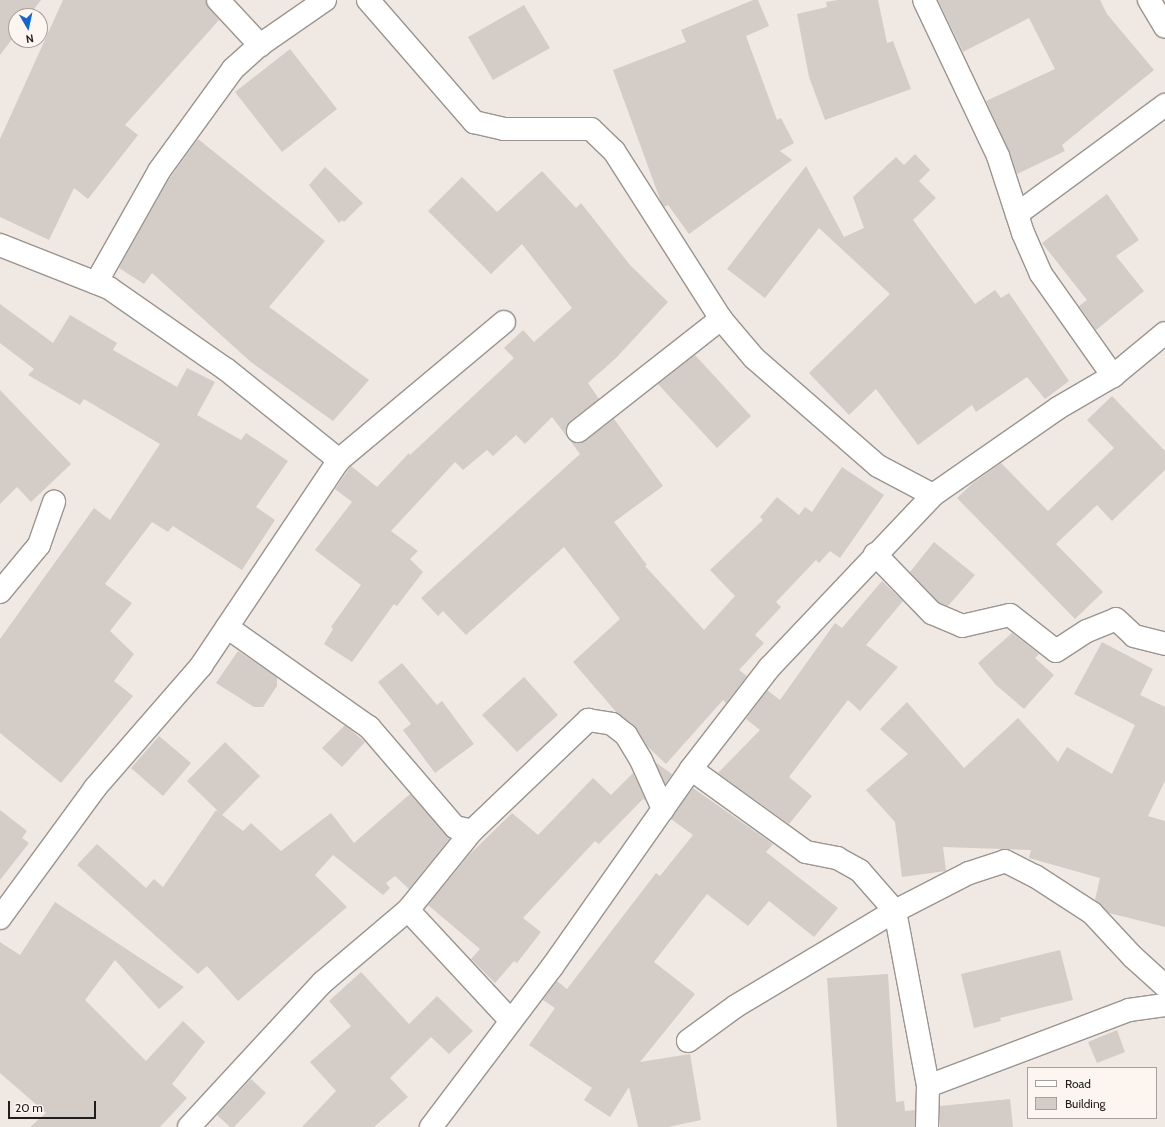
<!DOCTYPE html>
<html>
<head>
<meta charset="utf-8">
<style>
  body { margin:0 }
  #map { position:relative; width:1165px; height:1127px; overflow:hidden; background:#f0e8e3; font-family:Cabin,sans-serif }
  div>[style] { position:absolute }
  .building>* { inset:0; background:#d3ccc7 }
  .roads { filter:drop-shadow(1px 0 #9b948f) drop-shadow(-1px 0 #9b948f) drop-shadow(0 1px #9b948f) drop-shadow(0 -1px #9b948f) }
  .street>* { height:22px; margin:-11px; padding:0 11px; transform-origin:11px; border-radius:11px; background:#fff }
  span { translate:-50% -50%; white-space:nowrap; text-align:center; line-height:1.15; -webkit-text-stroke:3px #fdf6f0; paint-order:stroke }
  .legend { position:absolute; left:1027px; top:1067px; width:130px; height:52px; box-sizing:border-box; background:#fdf6f0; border:1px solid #a5a09b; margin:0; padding:5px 7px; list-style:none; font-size:12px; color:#201e1c }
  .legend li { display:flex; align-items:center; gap:8px; height:20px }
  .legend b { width:20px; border:1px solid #a5a09b }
  .north { position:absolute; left:8px; top:8px; width:40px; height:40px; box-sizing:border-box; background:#fdf6f0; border:1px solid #a5a09b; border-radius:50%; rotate:171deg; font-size:11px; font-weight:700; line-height:16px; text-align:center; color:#201e1c }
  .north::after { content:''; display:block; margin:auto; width:14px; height:18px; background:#1565cf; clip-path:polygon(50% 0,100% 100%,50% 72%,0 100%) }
  .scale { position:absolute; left:8px; top:1101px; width:88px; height:18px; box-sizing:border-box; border:2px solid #201e1c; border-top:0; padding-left:5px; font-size:12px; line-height:14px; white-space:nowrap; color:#201e1c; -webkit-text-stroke:3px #fdf6f0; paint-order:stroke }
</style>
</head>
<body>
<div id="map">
  <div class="building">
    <div style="clip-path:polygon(0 0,41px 0,29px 16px,16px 16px,16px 34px,0 55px)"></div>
    <div style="clip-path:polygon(63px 0,206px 0,209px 8px,219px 20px,125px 125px,138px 135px,88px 199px,74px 188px,49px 240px,0 217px,0 139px)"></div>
    <div style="clip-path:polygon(753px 0,758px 0,769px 26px,746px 36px,777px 120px,781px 118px,794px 143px,780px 151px,792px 160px,689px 234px,668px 205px,664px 207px,661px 202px,613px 70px,686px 42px,681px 30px)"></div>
    <div style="clip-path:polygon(838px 0,878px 0,887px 43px,893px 41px,911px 89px,825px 120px,809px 77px,797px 14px,827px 7px,826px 2px)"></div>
    <div style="clip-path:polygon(938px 0,1100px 0,1107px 14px,1154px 70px,1062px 145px,1065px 151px,1017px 174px,1009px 151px,986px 101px,1055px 69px,1029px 18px,963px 52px)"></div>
    <div style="clip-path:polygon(524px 5px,550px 48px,493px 80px,468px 37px)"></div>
    <div style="clip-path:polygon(290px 49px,337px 109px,282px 152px,235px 92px)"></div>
    <div style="clip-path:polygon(198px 139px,325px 241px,269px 307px,369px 380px,333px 421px,251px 362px,152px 273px,144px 284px,119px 268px,167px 182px)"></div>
    <div style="clip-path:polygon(915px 154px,930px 170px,919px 181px,936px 198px,913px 220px,975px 304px,995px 290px,1001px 298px,1009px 293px,1069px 381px,1045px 399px,1027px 377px,976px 412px,972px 405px,918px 445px,876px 389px,849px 415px,809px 373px,890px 294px,819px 228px,765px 298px,727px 269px,806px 166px,844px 237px,864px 228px,853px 197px,896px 157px,904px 165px)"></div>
    <div style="clip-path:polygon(325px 167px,363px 203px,344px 222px,342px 220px,339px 223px,309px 185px)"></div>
    <div style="clip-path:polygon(542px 171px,576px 208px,581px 203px,630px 265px,668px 302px,616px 358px,588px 383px,599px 399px,570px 421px,566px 427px,568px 438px,552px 417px,525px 444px,516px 435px,493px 456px,487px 450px,463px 470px,455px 462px,391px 531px,418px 551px,410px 559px,423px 572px,397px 606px,394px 604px,352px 662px,324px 644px,333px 629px,331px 627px,361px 585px,315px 550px,352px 502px,335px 489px,351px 466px,377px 487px,409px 453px,410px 455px,514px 358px,504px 348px,523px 330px,534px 342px,572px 308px,522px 244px,491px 274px,428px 211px,462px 177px,497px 212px)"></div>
    <div style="clip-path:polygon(1107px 194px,1139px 240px,1116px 256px,1144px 291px,1096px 330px,1079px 306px,1087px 300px,1042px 243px)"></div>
    <div style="clip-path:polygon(0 304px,53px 343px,70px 315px,117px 343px,113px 350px,177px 387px,187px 368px,215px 382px,197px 415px,241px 440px,246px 433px,288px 461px,256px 507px,275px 520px,242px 570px,173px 526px,168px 532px,152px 522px,105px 584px,132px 603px,110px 631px,134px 654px,114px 681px,133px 696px,61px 783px,0 733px,0 639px,94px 508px,110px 520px,160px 444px,84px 399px,80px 405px,28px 375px,34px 369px,0 343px)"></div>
    <div style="clip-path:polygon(695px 355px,751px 416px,717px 448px,658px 384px)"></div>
    <div style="clip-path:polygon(0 390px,71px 464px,31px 502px,17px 487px,0 504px)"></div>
    <div style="clip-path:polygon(1112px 396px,1165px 451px,1165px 470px,1112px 521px,1097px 505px,1056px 544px,1103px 592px,1075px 619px,957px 498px,973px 483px,1001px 463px,1048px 511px,1114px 448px,1087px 420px)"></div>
    <div style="clip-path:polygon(614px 419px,663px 486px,614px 522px,647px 565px,645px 566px,704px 630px,735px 596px,710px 570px,763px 520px,760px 517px,777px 497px,799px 515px,805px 507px,812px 512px,842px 467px,884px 495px,840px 558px,830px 551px,819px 563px,816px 560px,776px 602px,781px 607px,755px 635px,764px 643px,739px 670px,747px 676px,726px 703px,723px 700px,666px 764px,647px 746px,634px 725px,617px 713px,573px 662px,620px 619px,564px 547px,466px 635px,443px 611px,438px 616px,421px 598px,580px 454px,569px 439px,579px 443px,585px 441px)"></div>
    <div style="clip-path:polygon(934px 542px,975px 575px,948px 606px,939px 603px,910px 572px)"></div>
    <div style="clip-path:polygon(882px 581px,903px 601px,866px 645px,898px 667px,860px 711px,848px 700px,789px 777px,812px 796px,789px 824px,718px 773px,760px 730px,746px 719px,767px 690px,780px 700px,835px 623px,842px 628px)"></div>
    <div style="clip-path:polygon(1012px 633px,1039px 654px,1035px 658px,1054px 675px,1024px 709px,996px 685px,978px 663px)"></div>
    <div style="clip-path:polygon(1102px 642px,1153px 669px,1140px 695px,1165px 707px,1165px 781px,1148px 816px,1165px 821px,1165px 927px,1109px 913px,1095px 900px,1100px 878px,1029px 858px,1031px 850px,943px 847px,946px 871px,902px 877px,895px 822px,866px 790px,908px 754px,880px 729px,907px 702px,964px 768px,1018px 718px,1058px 762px,1067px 747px,1112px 774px,1135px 725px,1074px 694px)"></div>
    <div style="clip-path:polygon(238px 651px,277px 677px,277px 686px,263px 707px,254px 707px,216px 683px)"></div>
    <div style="clip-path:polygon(402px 663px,437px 705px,442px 701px,474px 744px,435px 773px,403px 730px,411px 724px,378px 682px)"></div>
    <div style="clip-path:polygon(524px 677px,558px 715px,517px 752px,482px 715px)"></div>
    <div style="clip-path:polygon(345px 725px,365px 742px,342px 767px,322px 748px)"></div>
    <div style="clip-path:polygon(159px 736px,191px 763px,163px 796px,131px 768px)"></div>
    <div style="clip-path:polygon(225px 742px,260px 776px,222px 815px,243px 831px,251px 823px,281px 851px,331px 813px,354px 843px,410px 794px,450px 838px,409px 889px,395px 876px,386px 883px,390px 888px,383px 895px,333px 855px,315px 875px,347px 907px,238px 1001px,207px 966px,198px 974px,77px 865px,97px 844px,146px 888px,154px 879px,163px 887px,216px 810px,220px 813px,187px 781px)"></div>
    <div style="clip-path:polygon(655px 762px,672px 774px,665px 784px)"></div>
    <div style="clip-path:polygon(633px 773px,646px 801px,643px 799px,599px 844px,595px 841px,523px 918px,541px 932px,517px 963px,514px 961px,495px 983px,471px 959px,480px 949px,428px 905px,469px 855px,512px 813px,538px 835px,593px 778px,611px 795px)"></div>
    <div style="clip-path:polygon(693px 788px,773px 844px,766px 852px,838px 908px,814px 937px,769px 901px,748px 926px,707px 894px,654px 962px,695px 994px,640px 1062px,690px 1054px,701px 1120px,668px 1127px,638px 1127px,629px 1087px,610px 1117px,584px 1100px,592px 1088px,529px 1045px,555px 1008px,543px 1000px,557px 981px,567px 989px,656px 873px,660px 876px,693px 835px,671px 819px)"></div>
    <div style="clip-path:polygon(0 810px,27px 831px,22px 838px,29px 843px,0 880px)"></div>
    <div style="clip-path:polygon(55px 902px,184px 987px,159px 1009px,115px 960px,85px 1000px,146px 1061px,183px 1021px,205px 1042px,172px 1084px,187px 1098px,160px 1127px,30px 1127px,46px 1113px,0 1073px,0 942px,20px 955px)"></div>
    <div style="clip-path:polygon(1060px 950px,1073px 1000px,1000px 1018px,1001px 1021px,974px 1028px,961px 974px)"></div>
    <div style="clip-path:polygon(361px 972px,409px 1024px,437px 996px,473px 1031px,449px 1054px,431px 1037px,390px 1078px,408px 1097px,374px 1127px,302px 1127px,336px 1091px,310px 1062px,351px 1026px,329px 1001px)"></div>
    <div style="clip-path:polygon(888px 974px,896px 1102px,904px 1101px,905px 1111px,915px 1110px,915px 1127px,837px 1127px,827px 978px)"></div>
    <div style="clip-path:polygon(1117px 1030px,1125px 1052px,1097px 1063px,1088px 1042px)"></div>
    <div style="clip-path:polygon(251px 1079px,266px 1093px,234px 1127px,230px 1127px,217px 1115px)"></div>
    <div style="clip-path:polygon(1010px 1099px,1013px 1127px,940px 1127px,940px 1106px)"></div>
  </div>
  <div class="roads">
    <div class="street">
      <div style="left:218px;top:0;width:62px;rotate:47deg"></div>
      <div style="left:368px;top:0;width:162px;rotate:49deg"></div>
      <div style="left:474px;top:122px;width:31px;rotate:13deg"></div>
      <div style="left:504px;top:129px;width:87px"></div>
      <div style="left:591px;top:129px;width:32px;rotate:44deg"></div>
      <div style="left:614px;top:151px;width:199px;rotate:57.5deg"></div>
      <div style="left:721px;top:319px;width:51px;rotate:49.8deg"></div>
      <div style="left:754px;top:358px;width:164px;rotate:41.1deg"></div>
      <div style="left:878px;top:466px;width:62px;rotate:27.8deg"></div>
      <div style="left:924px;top:0;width:173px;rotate:64.6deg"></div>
      <div style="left:998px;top:156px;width:81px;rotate:72deg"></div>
      <div style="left:1023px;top:233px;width:45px;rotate:66.3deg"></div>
      <div style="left:1041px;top:274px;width:125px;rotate:54.8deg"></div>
      <div style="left:1149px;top:0;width:31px;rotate:59deg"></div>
      <div style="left:1017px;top:214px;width:184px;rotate:-36.4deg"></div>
      <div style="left:0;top:245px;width:117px;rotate:21.5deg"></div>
      <div style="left:109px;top:288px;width:144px;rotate:34.8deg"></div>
      <div style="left:227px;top:370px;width:144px;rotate:38.8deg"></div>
      <div style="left:96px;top:283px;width:129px;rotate:-60.6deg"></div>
      <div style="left:159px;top:171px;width:126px;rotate:-54deg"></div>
      <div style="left:233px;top:69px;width:36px;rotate:-42deg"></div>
      <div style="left:260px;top:45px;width:79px;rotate:-34.7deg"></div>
      <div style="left:578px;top:431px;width:182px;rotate:-38.1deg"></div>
      <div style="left:875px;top:554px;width:82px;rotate:46deg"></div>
      <div style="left:932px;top:613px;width:33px;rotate:23deg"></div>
      <div style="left:962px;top:626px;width:49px;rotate:-12.9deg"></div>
      <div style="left:1010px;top:615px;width:58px;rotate:38deg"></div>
      <div style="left:1056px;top:651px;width:37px;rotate:-33deg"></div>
      <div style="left:1087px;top:631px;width:31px;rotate:-22deg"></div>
      <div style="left:1116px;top:619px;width:25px;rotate:43deg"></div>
      <div style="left:1134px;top:636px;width:32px;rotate:14deg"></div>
      <div style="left:0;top:592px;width:61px;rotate:-50.3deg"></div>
      <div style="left:39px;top:545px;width:46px;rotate:-70.8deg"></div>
      <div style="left:227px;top:627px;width:174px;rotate:35.2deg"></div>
      <div style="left:369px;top:727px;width:132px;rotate:49.3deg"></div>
      <div style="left:455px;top:827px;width:17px;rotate:13deg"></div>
      <div style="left:691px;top:769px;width:142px;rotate:35.8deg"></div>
      <div style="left:806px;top:852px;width:32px;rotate:11deg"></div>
      <div style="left:837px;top:858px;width:26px;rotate:29deg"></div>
      <div style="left:860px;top:871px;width:53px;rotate:48.8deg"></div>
      <div style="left:895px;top:911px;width:178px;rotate:79.3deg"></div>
      <div style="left:928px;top:1086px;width:41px;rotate:91.4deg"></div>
      <div style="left:408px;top:910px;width:151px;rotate:47.1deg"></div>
      <div style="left:0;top:918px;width:161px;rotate:-53.8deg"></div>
      <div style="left:95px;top:788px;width:162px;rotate:-49deg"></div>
      <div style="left:201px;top:666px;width:248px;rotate:-56.2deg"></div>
      <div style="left:339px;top:460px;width:215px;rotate:-39.9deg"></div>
      <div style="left:688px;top:1041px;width:59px;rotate:-36.1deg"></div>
      <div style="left:736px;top:1006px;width:185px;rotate:-30.9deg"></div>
      <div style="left:895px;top:911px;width:83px;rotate:-27.2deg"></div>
      <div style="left:969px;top:873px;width:38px;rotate:-18deg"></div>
      <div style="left:1005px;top:861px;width:34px;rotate:27deg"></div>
      <div style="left:1035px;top:876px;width:68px;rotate:33deg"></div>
      <div style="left:1092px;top:913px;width:60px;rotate:47deg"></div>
      <div style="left:1133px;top:957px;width:43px;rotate:42.2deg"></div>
      <div style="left:928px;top:1086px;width:215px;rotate:-20.7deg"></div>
      <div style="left:1129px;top:1010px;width:36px;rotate:-8deg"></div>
      <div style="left:189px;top:1127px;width:197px;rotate:-47.3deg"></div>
      <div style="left:323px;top:982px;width:111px;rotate:-40.3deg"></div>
      <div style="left:408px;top:910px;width:102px;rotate:-51deg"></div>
      <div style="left:472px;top:831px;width:161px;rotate:-43.7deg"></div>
      <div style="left:588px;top:720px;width:24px;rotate:9deg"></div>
      <div style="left:612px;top:724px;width:18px;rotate:38deg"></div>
      <div style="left:626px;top:735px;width:29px;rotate:59deg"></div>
      <div style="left:641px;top:760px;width:54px;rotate:65.8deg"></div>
      <div style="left:431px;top:1127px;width:201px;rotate:-52.9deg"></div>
      <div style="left:552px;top:967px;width:242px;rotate:-54.9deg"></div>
      <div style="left:691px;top:769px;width:128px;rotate:-52.3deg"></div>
      <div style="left:769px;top:668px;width:238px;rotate:-46.5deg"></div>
      <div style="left:933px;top:495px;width:152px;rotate:-34.8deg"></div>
      <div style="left:1058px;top:408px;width:64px;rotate:-30.2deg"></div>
      <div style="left:1113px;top:376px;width:67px;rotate:-39.6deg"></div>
    </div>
  </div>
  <ul class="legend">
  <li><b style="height:5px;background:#fff"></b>Road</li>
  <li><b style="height:11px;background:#d3ccc7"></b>Building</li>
  </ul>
  <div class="north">N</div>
  <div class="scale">20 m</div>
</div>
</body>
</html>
